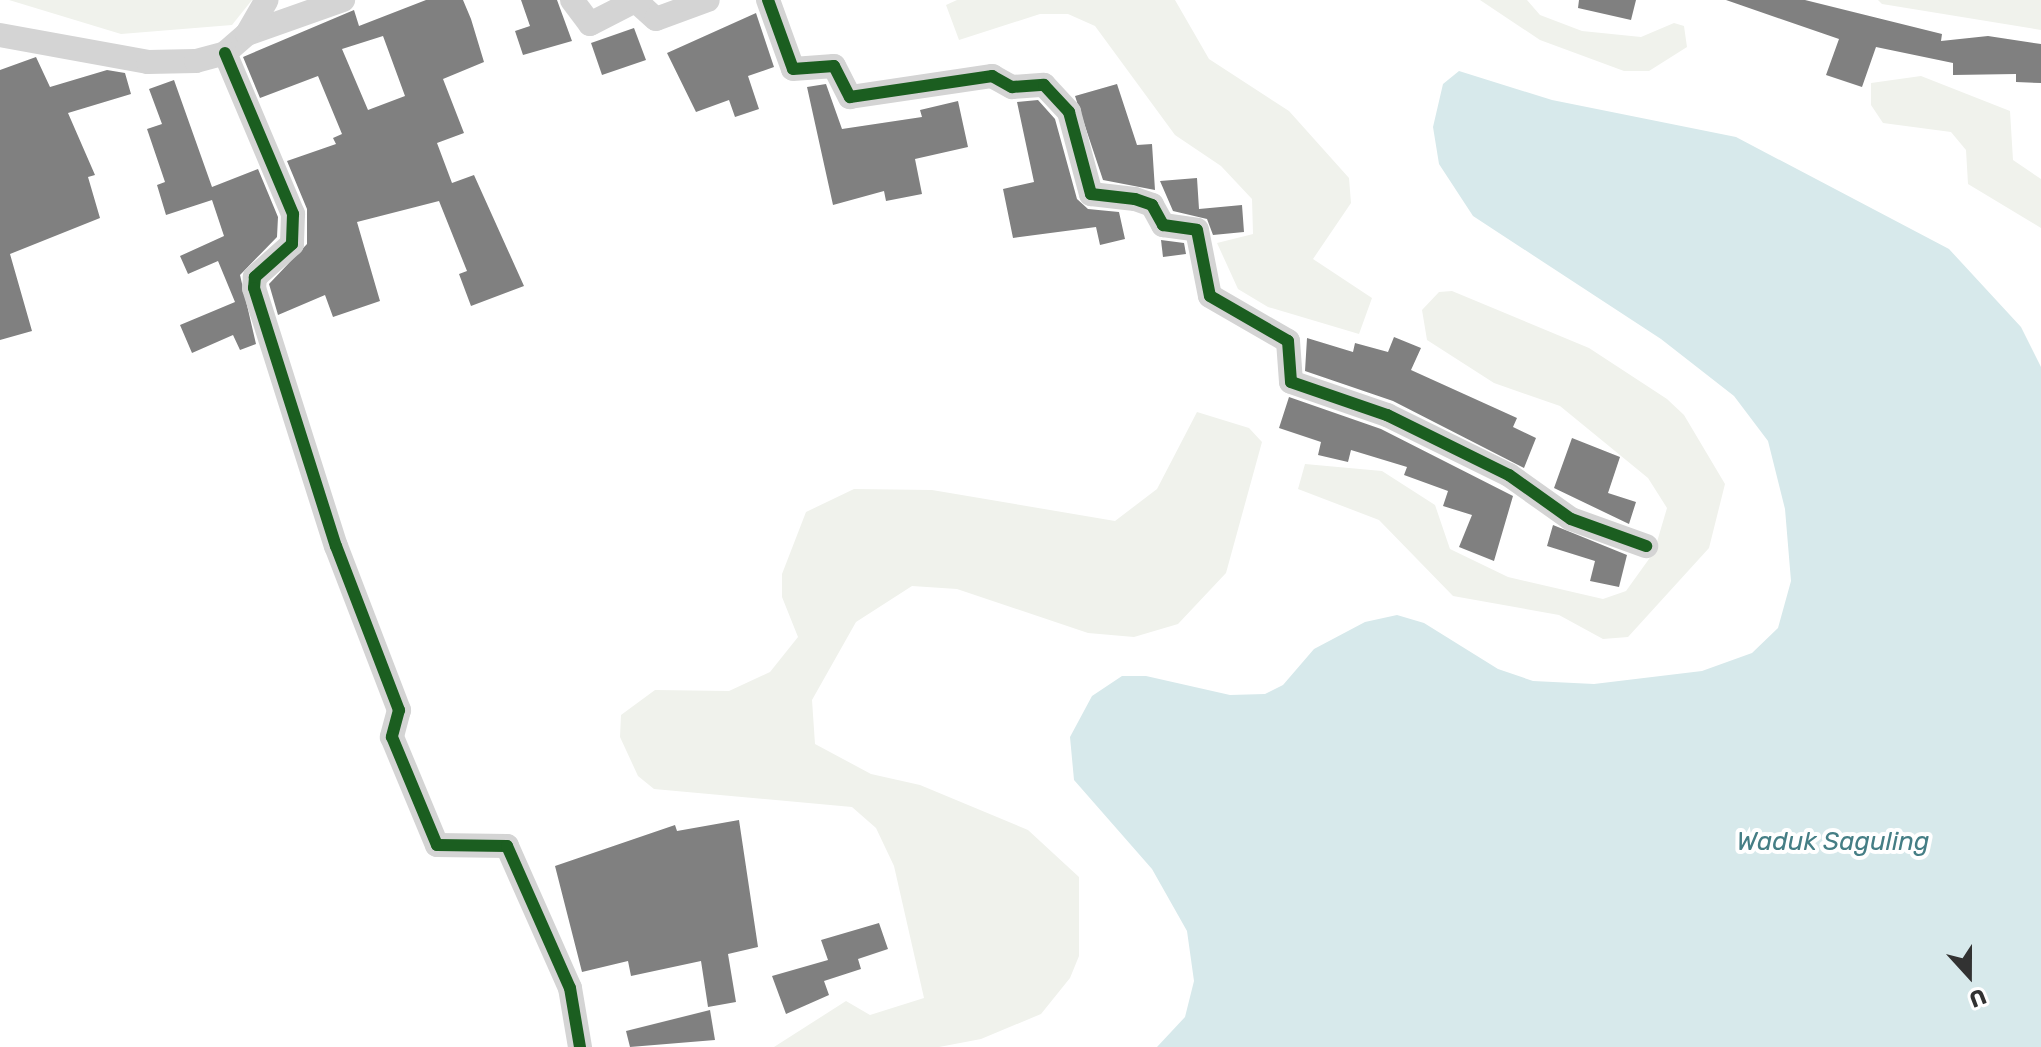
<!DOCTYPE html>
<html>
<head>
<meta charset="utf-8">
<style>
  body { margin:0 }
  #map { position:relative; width:2041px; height:1047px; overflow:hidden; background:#fff; font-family:Rubik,sans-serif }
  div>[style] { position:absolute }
  .green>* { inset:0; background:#f0f2ec }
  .water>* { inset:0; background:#d7e9eb }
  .building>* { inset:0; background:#808080 }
  .minor>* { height:24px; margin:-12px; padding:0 12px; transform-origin:12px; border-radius:12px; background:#d4d4d4 }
  .cycleway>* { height:12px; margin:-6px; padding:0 6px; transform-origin:6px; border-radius:6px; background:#1b5e20 }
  span { translate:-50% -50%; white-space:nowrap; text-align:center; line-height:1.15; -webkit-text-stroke:8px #fff; paint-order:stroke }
  .water-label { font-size:26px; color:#457e85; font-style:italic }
  .north { position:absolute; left:1929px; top:935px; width:80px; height:80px; -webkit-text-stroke:6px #fff; paint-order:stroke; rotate:159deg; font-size:22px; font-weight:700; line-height:32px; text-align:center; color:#323232 }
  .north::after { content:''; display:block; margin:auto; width:28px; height:36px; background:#323232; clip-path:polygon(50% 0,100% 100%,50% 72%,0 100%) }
</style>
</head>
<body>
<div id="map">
  <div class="green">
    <div style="clip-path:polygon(9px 0,252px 0,232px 25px,121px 34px)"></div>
    <div style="clip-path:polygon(957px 0,1175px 0,1209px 59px,1289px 111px,1349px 178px,1351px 203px,1313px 259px,1372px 298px,1359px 334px,1268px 307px,1238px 289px,1217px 243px,1253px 234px,1252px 199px,1221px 166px,1175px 135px,1095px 26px,1068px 14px,1040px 14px,959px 40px,946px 5px)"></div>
    <div style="clip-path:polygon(1480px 0,1527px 0,1540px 15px,1582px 31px,1641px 37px,1674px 23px,1684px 26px,1687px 47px,1649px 71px,1624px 71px,1540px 40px)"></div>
    <div style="clip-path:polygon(1878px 0,2041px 0,2041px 30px,1882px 4px)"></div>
    <div style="clip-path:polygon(1921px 76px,2010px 111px,2013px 160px,2041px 179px,2041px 228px,1968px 184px,1966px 150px,1951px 132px,1883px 123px,1871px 105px,1871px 83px)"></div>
    <div style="clip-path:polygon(1452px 291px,1589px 348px,1667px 399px,1684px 415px,1725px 484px,1709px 548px,1628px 637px,1603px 639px,1559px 615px,1453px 596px,1379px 520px,1298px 489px,1305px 464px,1382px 471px,1435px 505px,1450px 549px,1508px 577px,1603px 599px,1626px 591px,1654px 552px,1667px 508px,1648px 478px,1560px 406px,1494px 383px,1427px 340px,1422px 310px,1439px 292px)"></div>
    <div style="clip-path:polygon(1197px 412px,1249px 428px,1262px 442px,1226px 573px,1178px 624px,1134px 637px,1088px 633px,957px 589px,912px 586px,856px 622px,812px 700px,815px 744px,871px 774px,920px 785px,1028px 830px,1079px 877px,1079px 956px,1070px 978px,1041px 1014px,981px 1039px,939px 1047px,774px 1047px,846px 1001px,870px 1015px,924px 998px,894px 866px,876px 828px,852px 807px,654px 789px,638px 776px,620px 737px,621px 715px,655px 690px,729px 691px,770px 672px,798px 637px,782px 597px,782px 574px,806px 512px,854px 489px,932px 490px,1115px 521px,1157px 489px)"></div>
  </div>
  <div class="water">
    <div style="clip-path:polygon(1459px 71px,1552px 100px,1736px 137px,1949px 249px,2021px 327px,2041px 367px,2041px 1047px,1157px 1047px,1185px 1017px,1194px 981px,1187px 931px,1152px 869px,1074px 780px,1070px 737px,1092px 696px,1122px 676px,1146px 676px,1230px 695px,1265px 694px,1283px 685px,1314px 649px,1365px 622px,1397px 615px,1424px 623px,1498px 669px,1533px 681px,1594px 684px,1702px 671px,1752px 653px,1778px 628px,1791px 581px,1785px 509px,1768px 441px,1734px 396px,1661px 339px,1473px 216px,1439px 164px,1433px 127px,1443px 84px)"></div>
  </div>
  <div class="building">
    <div style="clip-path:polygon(evenodd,426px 0,463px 0,471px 19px,484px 62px,443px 79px,464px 133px,437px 143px,452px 183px,474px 175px,524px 286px,471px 306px,459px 274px,467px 271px,439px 201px,357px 222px,380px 301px,333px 317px,325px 295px,278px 315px,269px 284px,307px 244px,307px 209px,287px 161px,336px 144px,333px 138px,342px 134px,318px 76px,260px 98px,243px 57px,354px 10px,359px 26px,426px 0,383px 36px,405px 96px,368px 110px,342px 49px,383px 36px)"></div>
    <div style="clip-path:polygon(521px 0,557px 0,572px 41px,523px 55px,515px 31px,530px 26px)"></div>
    <div style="clip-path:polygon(1579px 0,1636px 0,1631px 20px,1578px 8px)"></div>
    <div style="clip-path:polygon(1726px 0,1805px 0,1942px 34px,1941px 41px,1988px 36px,2041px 44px,2041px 83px,2016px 82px,2016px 74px,1953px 75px,1953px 63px,1876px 47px,1862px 87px,1826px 75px,1839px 39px)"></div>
    <div style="clip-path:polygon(756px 13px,774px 67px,748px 76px,759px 109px,735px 117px,729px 100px,696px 112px,667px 53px)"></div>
    <div style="clip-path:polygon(634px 28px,646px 60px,602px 75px,591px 43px)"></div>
    <div style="clip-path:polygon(36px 57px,50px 87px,107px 70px,125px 73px,131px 94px,68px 113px,95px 175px,88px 177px,100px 218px,10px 254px,32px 331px,0 340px,0 70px)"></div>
    <div style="clip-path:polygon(174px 80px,212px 187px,258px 169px,278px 217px,277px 237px,240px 275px,256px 344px,240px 350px,233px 335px,192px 353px,180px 325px,235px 302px,218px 261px,188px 274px,180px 256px,224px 236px,212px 200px,166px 215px,157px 185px,165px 182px,147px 129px,162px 124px,149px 89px)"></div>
    <div style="clip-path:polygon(826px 84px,842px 129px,922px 117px,920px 110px,958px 101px,968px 147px,915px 159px,922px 194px,886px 201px,884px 191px,833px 205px,807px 87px)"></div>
    <div style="clip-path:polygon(1117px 84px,1137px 145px,1152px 144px,1155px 190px,1103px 180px,1075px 96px)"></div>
    <div style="clip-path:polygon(1038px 100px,1055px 119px,1077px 199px,1088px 209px,1119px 212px,1125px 239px,1100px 245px,1096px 227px,1013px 238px,1003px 189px,1034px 182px,1017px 102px)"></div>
    <div style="clip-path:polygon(1197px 178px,1199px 209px,1242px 205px,1244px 232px,1213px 235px,1207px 219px,1173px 211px,1160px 181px)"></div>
    <div style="clip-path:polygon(1161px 240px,1184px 243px,1186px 254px,1163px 257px)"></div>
    <div style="clip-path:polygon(1394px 337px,1421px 348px,1411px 370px,1517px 418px,1513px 427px,1536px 438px,1524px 468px,1393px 401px,1305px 371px,1307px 338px,1353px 352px,1355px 343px,1388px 352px)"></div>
    <div style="clip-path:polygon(1289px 397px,1381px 429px,1513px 496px,1494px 561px,1459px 547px,1472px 515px,1443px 506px,1448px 491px,1404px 475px,1407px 467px,1351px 450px,1348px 462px,1318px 455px,1321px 442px,1279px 428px)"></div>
    <div style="clip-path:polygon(1572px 438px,1620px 457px,1608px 493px,1636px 502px,1629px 524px,1554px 488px)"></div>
    <div style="clip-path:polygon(1553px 525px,1627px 555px,1619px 587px,1590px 581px,1595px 561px,1547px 546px)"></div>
    <div style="clip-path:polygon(739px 820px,758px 947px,728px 954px,736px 1002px,708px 1007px,701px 961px,631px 976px,628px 961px,582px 972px,555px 866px,675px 825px,677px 831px)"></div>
    <div style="clip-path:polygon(879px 923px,888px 949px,858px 959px,861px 969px,824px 981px,829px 995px,786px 1014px,772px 976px,828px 960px,821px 940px)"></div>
    <div style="clip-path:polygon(710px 1010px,715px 1040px,630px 1047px,626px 1031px)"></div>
  </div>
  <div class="minor">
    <div style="left:572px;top:0;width:30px;rotate:53deg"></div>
    <div style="left:590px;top:24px;width:53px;rotate:-27.1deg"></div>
    <div style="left:768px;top:0;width:73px;rotate:70.1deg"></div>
    <div style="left:793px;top:69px;width:41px;rotate:-4.2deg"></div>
    <div style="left:834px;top:66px;width:35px;rotate:63deg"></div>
    <div style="left:850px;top:97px;width:144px;rotate:-8.4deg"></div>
    <div style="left:992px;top:76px;width:23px;rotate:29deg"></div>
    <div style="left:1012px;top:87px;width:32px;rotate:-4deg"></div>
    <div style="left:1044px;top:85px;width:37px;rotate:47deg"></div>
    <div style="left:1069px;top:112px;width:85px;rotate:75deg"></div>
    <div style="left:1091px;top:194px;width:44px;rotate:6.5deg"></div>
    <div style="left:1135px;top:199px;width:18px;rotate:19deg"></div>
    <div style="left:1152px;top:205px;width:23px;rotate:61deg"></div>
    <div style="left:1163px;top:225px;width:34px;rotate:8deg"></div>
    <div style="left:1197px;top:230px;width:67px;rotate:78.9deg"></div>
    <div style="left:1210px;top:296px;width:90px;rotate:30deg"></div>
    <div style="left:1288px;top:341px;width:41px;rotate:85.8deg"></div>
    <div style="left:1291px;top:382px;width:102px;rotate:19deg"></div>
    <div style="left:1387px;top:415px;width:136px;rotate:26.2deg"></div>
    <div style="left:1509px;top:475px;width:76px;rotate:35.4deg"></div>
    <div style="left:1571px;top:519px;width:80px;rotate:19.8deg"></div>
    <div style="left:638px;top:3px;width:24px;rotate:42deg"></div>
    <div style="left:656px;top:19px;width:55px;rotate:-20.1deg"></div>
    <div style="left:247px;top:34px;width:102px;rotate:-19.5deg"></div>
    <div style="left:0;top:35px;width:150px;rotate:10.3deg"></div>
    <div style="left:148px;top:62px;width:48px;rotate:-1.2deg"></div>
    <div style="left:196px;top:61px;width:30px;rotate:-15deg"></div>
    <div style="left:225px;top:53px;width:29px;rotate:-41deg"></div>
    <div style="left:247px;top:34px;width:39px;rotate:-60deg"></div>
    <div style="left:225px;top:53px;width:175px;rotate:67.1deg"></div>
    <div style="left:293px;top:214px;width:30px;rotate:92deg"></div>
    <div style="left:292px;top:244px;width:50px;rotate:138.3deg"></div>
    <div style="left:255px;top:277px;width:11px;rotate:95deg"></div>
    <div style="left:254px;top:288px;width:271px;rotate:72.4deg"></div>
    <div style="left:336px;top:546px;width:176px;rotate:69deg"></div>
    <div style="left:399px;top:710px;width:28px;rotate:105deg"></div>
    <div style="left:392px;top:737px;width:117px;rotate:67.4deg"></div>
    <div style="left:437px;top:845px;width:70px;rotate:0.8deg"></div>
    <div style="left:507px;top:846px;width:155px;rotate:66.1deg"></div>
    <div style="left:570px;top:988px;width:60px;rotate:80.4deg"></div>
  </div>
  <div class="cycleway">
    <div style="left:768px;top:0;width:73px;rotate:70.1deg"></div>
    <div style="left:793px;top:69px;width:41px;rotate:-4.2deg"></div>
    <div style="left:834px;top:66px;width:35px;rotate:63deg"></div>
    <div style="left:850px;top:97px;width:144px;rotate:-8.4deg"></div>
    <div style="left:992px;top:76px;width:23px;rotate:29deg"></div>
    <div style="left:1012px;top:87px;width:32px;rotate:-4deg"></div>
    <div style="left:1044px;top:85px;width:37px;rotate:47deg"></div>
    <div style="left:1069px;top:112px;width:85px;rotate:75deg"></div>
    <div style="left:1091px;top:194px;width:44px;rotate:6.5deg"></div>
    <div style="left:1135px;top:199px;width:18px;rotate:19deg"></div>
    <div style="left:1152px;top:205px;width:23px;rotate:61deg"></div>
    <div style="left:1163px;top:225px;width:34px;rotate:8deg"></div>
    <div style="left:1197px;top:230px;width:67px;rotate:78.9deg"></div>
    <div style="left:1210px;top:296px;width:90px;rotate:30deg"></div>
    <div style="left:1288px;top:341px;width:41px;rotate:85.8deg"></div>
    <div style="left:1291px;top:382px;width:102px;rotate:19deg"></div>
    <div style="left:1387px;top:415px;width:136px;rotate:26.2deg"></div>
    <div style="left:1509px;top:475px;width:76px;rotate:35.4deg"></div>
    <div style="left:1571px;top:519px;width:80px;rotate:19.8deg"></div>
    <div style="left:225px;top:53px;width:175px;rotate:67.1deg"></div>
    <div style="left:293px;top:214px;width:30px;rotate:92deg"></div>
    <div style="left:292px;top:244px;width:50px;rotate:138.3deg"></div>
    <div style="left:255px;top:277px;width:11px;rotate:95deg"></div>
    <div style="left:254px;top:288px;width:271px;rotate:72.4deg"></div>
    <div style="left:336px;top:546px;width:176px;rotate:69deg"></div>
    <div style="left:399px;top:710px;width:28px;rotate:105deg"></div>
    <div style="left:392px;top:737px;width:117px;rotate:67.4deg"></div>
    <div style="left:437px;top:845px;width:70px;rotate:0.8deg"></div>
    <div style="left:507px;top:846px;width:155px;rotate:66.1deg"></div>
    <div style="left:570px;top:988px;width:60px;rotate:80.4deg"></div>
  </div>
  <div class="water-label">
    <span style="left:1833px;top:842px">Waduk Saguling</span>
  </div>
  <div class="north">U</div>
</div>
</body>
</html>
